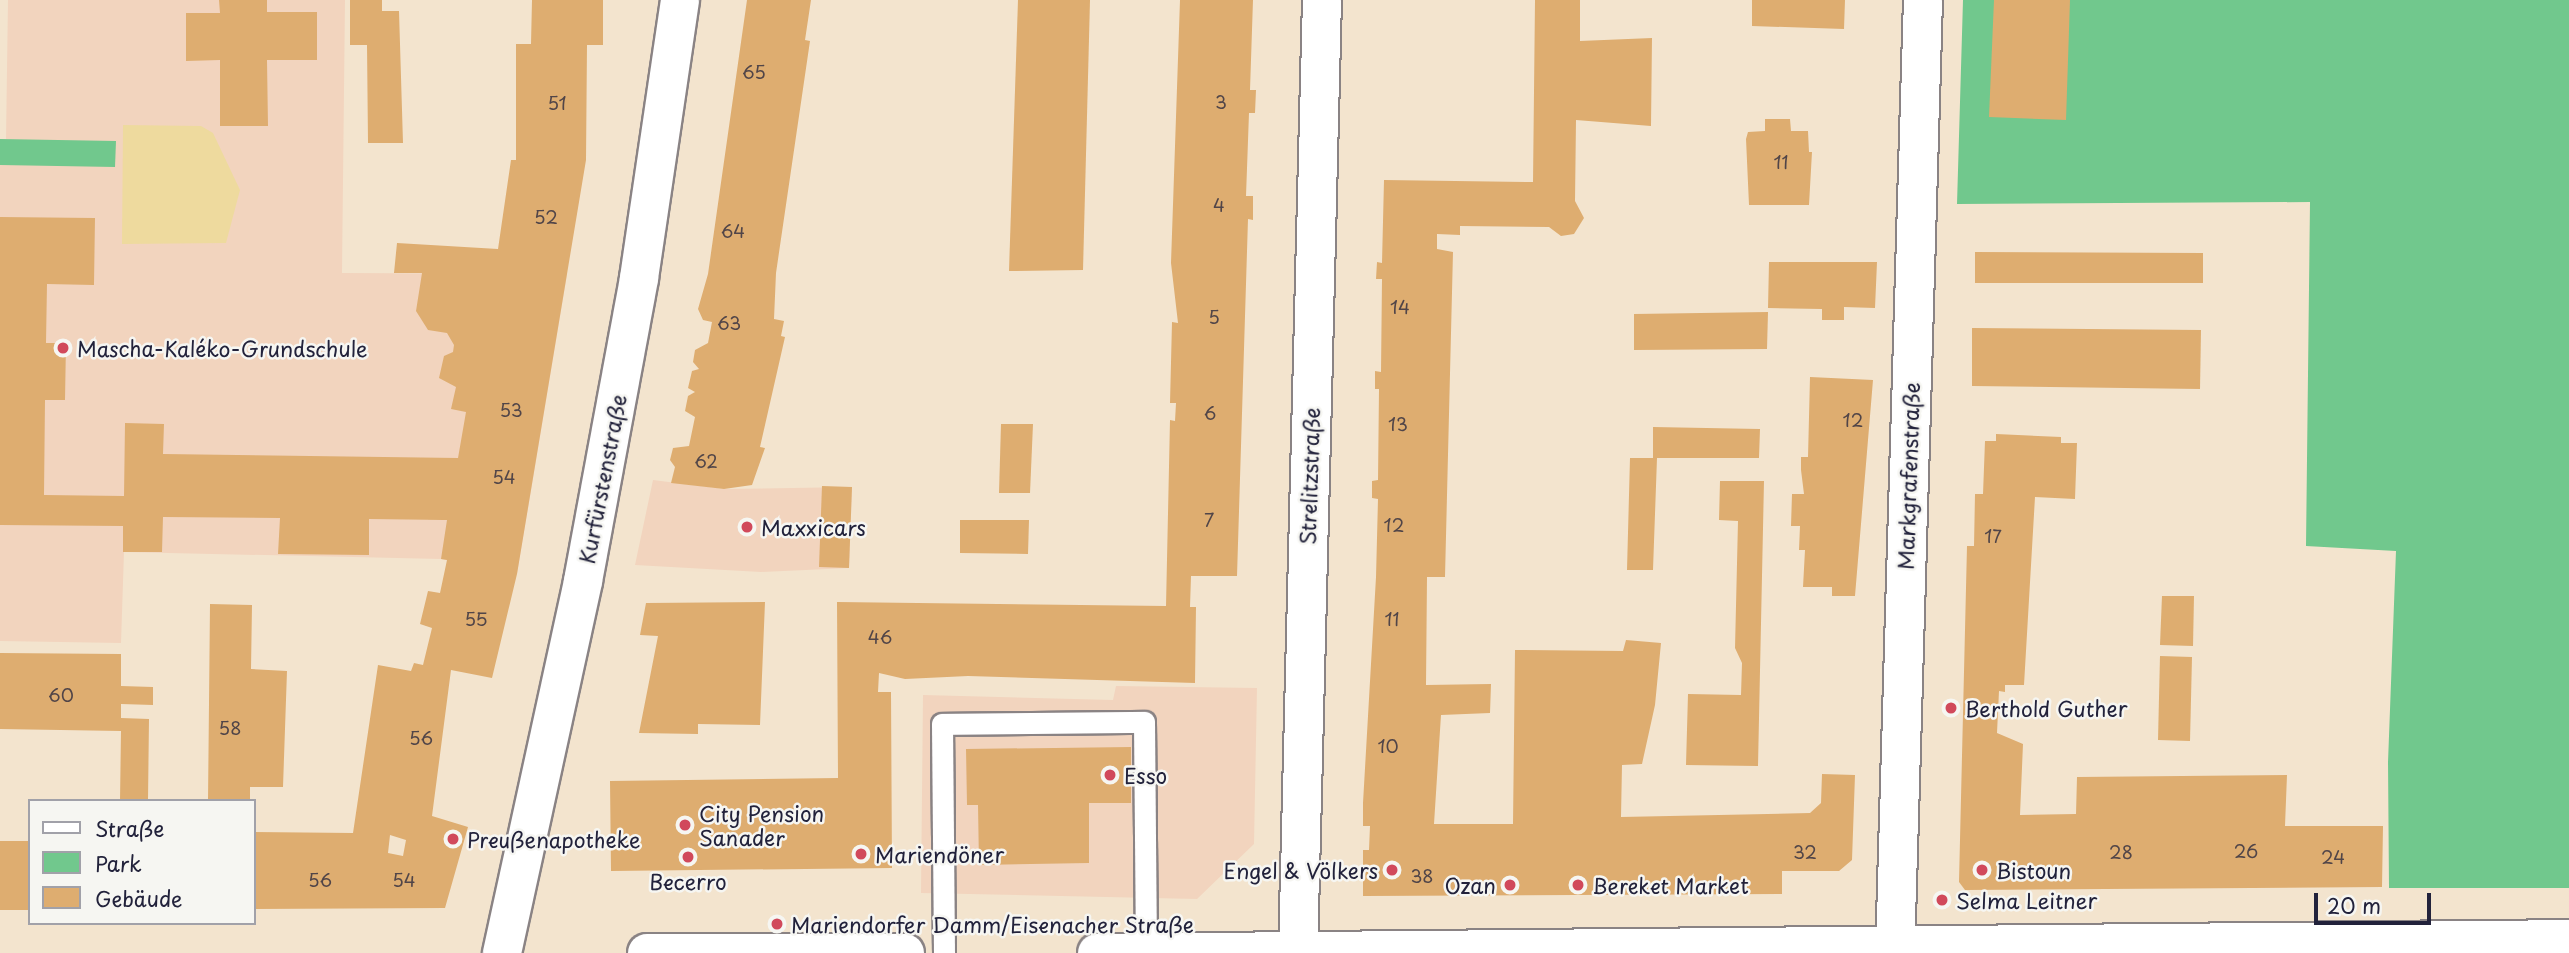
<!DOCTYPE html>
<html>
<head>
<meta charset="utf-8">
<style>
  body { margin:0 }
  #map { position:relative; width:2569px; height:953px; overflow:hidden; background:#f3e4ce; font-family:"Playpen Sans",sans-serif }
  div>[style] { position:absolute }
  .built>* { inset:0; background:#f2d4be }
  .green>* { inset:0; background:#71c88d }
  .sand>* { inset:0; background:#eeda9e }
  .building>* { inset:0; background:#dead70 }
  .roads { filter:drop-shadow(2px 0 #8a8384) drop-shadow(-2px 0 #8a8384) drop-shadow(0 2px #8a8384) drop-shadow(0 -2px #8a8384) }
  .service>* { height:21px; margin:-10.5px; padding:0 10.5px; transform-origin:10.5px; border-radius:10.5px; background:#fff }
  .minor>* { height:38px; margin:-19px; padding:0 19px; transform-origin:19px; border-radius:19px; background:#fff }
  .primary>* { height:38px; margin:-19px; padding:0 19px; transform-origin:19px; border-radius:19px; background:#fff }
  .dots>* { width:19px; height:19px; translate:-50% -50%; box-sizing:border-box; border:4px solid #f6f6f2; border-radius:50% }
  span { translate:-50% -50%; white-space:nowrap; text-align:center; line-height:1.15; -webkit-text-stroke:5px #f6f6f2; paint-order:stroke }
  .number-label { font-size:18px; color:#514548 }
  .number-label span { -webkit-text-stroke-width:0 }
  .poi-label { font-size:21px; color:#22223b }
  .left { translate:0 -50%; text-align:left }
  .right { translate:-100% -50%; text-align:right }
  .street-label { font-size:21px; color:#22223b }
  .legend { position:absolute; left:28px; top:799px; width:228px; height:126px; box-sizing:border-box; background:#f6f6f2; border:2px solid #a1a1a9; margin:0; padding:9px 12px; list-style:none; font-size:21px; color:#22223b }
  .legend li { display:flex; align-items:center; gap:14px; height:35px }
  .legend b { width:35px; border:2px solid #a1a1a9 }
  .scale { position:absolute; left:2314px; top:893px; width:117px; height:32px; box-sizing:border-box; border:4px solid #22223b; border-top:0; padding-left:9px; font-size:21px; line-height:24px; white-space:nowrap; color:#22223b; -webkit-text-stroke:5px #f6f6f2; paint-order:stroke }
</style>
</head>
<body>
<div id="map">
  <div class="built">
    <div style="clip-path:polygon(8px 0,345px 0,342px 273px,567px 274px,517px 574px,441px 559px,124px 552px,121px 643px,0 641px,0 139px,6px 139px)"></div>
    <div style="clip-path:polygon(653px 480px,724px 489px,852px 487px,849px 568px,761px 572px,635px 565px)"></div>
    <div style="clip-path:polygon(1116px 686px,1257px 688px,1254px 844px,1197px 899px,921px 893px,923px 695px,1113px 700px)"></div>
  </div>
  <div class="green">
    <div style="clip-path:polygon(1963px 0,2569px 0,2569px 888px,2389px 888px,2388px 762px,2396px 551px,2306px 546px,2310px 202px,1957px 204px)"></div>
    <div style="clip-path:polygon(0 139px,116px 141px,115px 167px,0 165px)"></div>
  </div>
  <div class="sand">
    <div style="clip-path:polygon(123px 125px,201px 126px,213px 133px,240px 190px,226px 243px,122px 244px)"></div>
  </div>
  <div class="building">
    <div style="clip-path:polygon(219px 0,267px 0,267px 12px,317px 12px,317px 60px,267px 60px,268px 126px,220px 126px,220px 60px,186px 61px,186px 13px,220px 13px)"></div>
    <div style="clip-path:polygon(350px 0,382px 0,382px 11px,399px 11px,403px 143px,368px 143px,367px 45px,350px 45px)"></div>
    <div style="clip-path:polygon(evenodd,532px 0,603px 0,603px 45px,587px 45px,586px 160px,517px 574px,492px 678px,451px 670px,432px 816px,468px 827px,445px 908px,254px 909px,254px 832px,353px 833px,378px 665px,411px 671px,414px 663px,423px 665px,432px 628px,420px 624px,428px 591px,440px 593px,447px 560px,441px 559px,447px 520px,369px 519px,369px 555px,278px 554px,280px 518px,163px 517px,162px 552px,123px 552px,123px 526px,0 525px,0 217px,95px 218px,94px 285px,47px 284px,46px 343px,66px 343px,65px 400px,45px 400px,44px 495px,124px 496px,125px 423px,164px 424px,163px 454px,458px 458px,466px 412px,451px 409px,456px 387px,439px 378px,444px 356px,453px 352px,454px 345px,447px 333px,428px 330px,416px 311px,422px 273px,394px 273px,397px 243px,498px 249px,511px 160px,516px 160px,516px 44px,531px 44px,532px 0,390px 835px,406px 840px,403px 856px,388px 853px,390px 835px)"></div>
    <div style="clip-path:polygon(747px 0,811px 0,805px 40px,810px 41px,776px 273px,774px 319px,784px 321px,781px 336px,785px 337px,760px 447px,765px 448px,752px 485px,724px 489px,671px 483px,675px 467px,670px 460px,673px 448px,689px 446px,695px 417px,685px 411px,688px 396px,695px 392px,688px 388px,692px 371px,699px 369px,693px 362px,695px 350px,708px 343px,712px 322px,703px 320px,698px 309px,708px 274px)"></div>
    <div style="clip-path:polygon(1018px 0,1090px 0,1083px 270px,1009px 271px)"></div>
    <div style="clip-path:polygon(1180px 0,1253px 0,1250px 90px,1256px 90px,1255px 113px,1249px 113px,1246px 196px,1253px 196px,1253px 220px,1248px 219px,1237px 576px,1191px 576px,1190px 607px,1196px 607px,1195px 683px,968px 676px,905px 679px,879px 673px,878px 692px,891px 692px,892px 868px,611px 871px,610px 781px,838px 778px,837px 602px,1166px 606px,1170px 420px,1175px 421px,1176px 403px,1170px 403px,1172px 322px,1178px 323px,1171px 263px)"></div>
    <div style="clip-path:polygon(1535px 0,1580px 0,1580px 41px,1652px 38px,1651px 126px,1576px 120px,1575px 201px,1584px 218px,1574px 234px,1561px 236px,1549px 227px,1460px 226px,1460px 235px,1437px 234px,1437px 249px,1453px 252px,1445px 577px,1427px 577px,1426px 685px,1491px 684px,1490px 713px,1441px 715px,1434px 824px,1513px 824px,1515px 650px,1623px 651px,1626px 640px,1661px 643px,1655px 705px,1642px 764px,1622px 765px,1621px 817px,1810px 813px,1821px 803px,1822px 774px,1855px 775px,1852px 860px,1839px 871px,1782px 871px,1782px 894px,1363px 896px,1363px 850px,1369px 850px,1370px 826px,1363px 826px,1363px 803px,1376px 577px,1378px 499px,1372px 498px,1372px 481px,1378px 480px,1379px 389px,1375px 389px,1375px 371px,1381px 372px,1382px 279px,1376px 279px,1377px 262px,1382px 263px,1384px 180px,1533px 182px)"></div>
    <div style="clip-path:polygon(1752px 0,1845px 0,1844px 29px,1752px 26px)"></div>
    <div style="clip-path:polygon(1994px 0,2070px 0,2066px 120px,1989px 117px)"></div>
    <div style="clip-path:polygon(1765px 119px,1790px 119px,1791px 131px,1808px 131px,1809px 152px,1812px 152px,1809px 205px,1749px 205px,1746px 139px,1748px 132px,1765px 131px)"></div>
    <div style="clip-path:polygon(1975px 252px,2203px 253px,2203px 283px,1975px 283px)"></div>
    <div style="clip-path:polygon(1769px 262px,1877px 262px,1875px 308px,1844px 307px,1844px 320px,1822px 320px,1822px 309px,1768px 308px)"></div>
    <div style="clip-path:polygon(1768px 312px,1767px 349px,1634px 350px,1634px 314px)"></div>
    <div style="clip-path:polygon(1972px 328px,2201px 330px,2200px 389px,1972px 386px)"></div>
    <div style="clip-path:polygon(1810px 377px,1873px 380px,1855px 596px,1832px 596px,1832px 587px,1803px 587px,1805px 550px,1799px 550px,1800px 526px,1791px 526px,1792px 494px,1804px 494px,1801px 470px,1801px 457px,1808px 457px)"></div>
    <div style="clip-path:polygon(1001px 424px,1033px 424px,1030px 493px,999px 493px)"></div>
    <div style="clip-path:polygon(1653px 427px,1760px 429px,1759px 458px,1657px 458px,1653px 570px,1627px 570px,1630px 458px,1653px 458px)"></div>
    <div style="clip-path:polygon(1996px 434px,2061px 437px,2061px 443px,2077px 443px,2075px 499px,2035px 497px,2024px 685px,2005px 685px,2005px 692px,1999px 691px,1997px 733px,2023px 744px,2020px 815px,2076px 814px,2077px 777px,2287px 775px,2285px 826px,2383px 826px,2382px 887px,1965px 890px,1959px 882px,1967px 546px,1974px 546px,1975px 494px,1983px 494px,1985px 441px,1996px 441px)"></div>
    <div style="clip-path:polygon(1720px 481px,1764px 481px,1758px 766px,1686px 765px,1688px 694px,1741px 695px,1742px 663px,1735px 648px,1738px 521px,1719px 520px)"></div>
    <div style="clip-path:polygon(822px 486px,852px 487px,849px 568px,819px 567px)"></div>
    <div style="clip-path:polygon(960px 520px,1029px 520px,1028px 554px,960px 553px)"></div>
    <div style="clip-path:polygon(2162px 596px,2194px 596px,2193px 646px,2160px 645px)"></div>
    <div style="clip-path:polygon(765px 602px,760px 725px,698px 724px,698px 734px,639px 733px,658px 636px,640px 635px,646px 603px)"></div>
    <div style="clip-path:polygon(210px 604px,252px 605px,251px 669px,287px 671px,283px 787px,250px 787px,250px 801px,208px 801px)"></div>
    <div style="clip-path:polygon(0 653px,121px 654px,121px 686px,153px 687px,153px 705px,121px 704px,121px 718px,149px 719px,148px 801px,120px 801px,121px 731px,0 729px)"></div>
    <div style="clip-path:polygon(2160px 656px,2192px 657px,2190px 741px,2158px 740px)"></div>
    <div style="clip-path:polygon(1131px 747px,1131px 803px,1089px 803px,1089px 863px,979px 865px,978px 805px,967px 805px,966px 749px)"></div>
    <div style="clip-path:polygon(0 841px,30px 841px,30px 910px,0 910px)"></div>
  </div>
  <div class="roads">
    <div class="service">
      <div style="left:944px;top:953px;width:229px;rotate:-90.5deg"></div>
      <div style="left:942px;top:724px;width:202px;rotate:-0.6deg"></div>
      <div style="left:1144px;top:722px;width:231px;rotate:89.5deg"></div>
    </div>
    <div class="minor">
      <div style="left:502px;top:953px;width:381px;rotate:-77.7deg"></div>
      <div style="left:583px;top:581px;width:308px;rotate:-79.5deg"></div>
      <div style="left:639px;top:278px;width:281px;rotate:-81.6deg"></div>
      <div style="left:1298px;top:953px;width:953px;rotate:-88.56deg"></div>
      <div style="left:1895px;top:953px;width:953px;rotate:-88.32deg"></div>
    </div>
    <div class="primary">
      <div style="left:647px;top:953px;width:258px"></div>
      <div style="left:1097px;top:953px;width:1472px;rotate:-0.54deg"></div>
    </div>
  </div>
  <div class="dots">
    <div style="left:63px;top:348px;background:#d1495b"></div>
    <div style="left:747px;top:527px;background:#d1495b"></div>
    <div style="left:1951px;top:708px;background:#d1495b"></div>
    <div style="left:1110px;top:775px;background:#d1495b"></div>
    <div style="left:685px;top:825px;background:#d1495b"></div>
    <div style="left:453px;top:839px;background:#d1495b"></div>
    <div style="left:861px;top:854px;background:#d1495b"></div>
    <div style="left:688px;top:857px;background:#d1495b"></div>
    <div style="left:1392px;top:870px;background:#d1495b"></div>
    <div style="left:1982px;top:870px;background:#d1495b"></div>
    <div style="left:1510px;top:885px;background:#d1495b"></div>
    <div style="left:1578px;top:885px;background:#d1495b"></div>
    <div style="left:1942px;top:900px;background:#d1495b"></div>
    <div style="left:777px;top:924px;background:#d1495b"></div>
  </div>
  <div class="number-label">
    <span style="left:754px;top:72px">65</span>
    <span style="left:1221px;top:102px">3</span>
    <span style="left:557px;top:103px">51</span>
    <span style="left:1781px;top:162px">11</span>
    <span style="left:1219px;top:205px">4</span>
    <span style="left:546px;top:217px">52</span>
    <span style="left:733px;top:231px">64</span>
    <span style="left:1400px;top:307px">14</span>
    <span style="left:1214px;top:317px">5</span>
    <span style="left:729px;top:323px">63</span>
    <span style="left:511px;top:410px">53</span>
    <span style="left:1210px;top:413px">6</span>
    <span style="left:1853px;top:420px">12</span>
    <span style="left:1398px;top:424px">13</span>
    <span style="left:706px;top:461px">62</span>
    <span style="left:504px;top:477px">54</span>
    <span style="left:1209px;top:520px">7</span>
    <span style="left:1394px;top:525px">12</span>
    <span style="left:1993px;top:536px">17</span>
    <span style="left:476px;top:619px">55</span>
    <span style="left:1392px;top:619px">11</span>
    <span style="left:880px;top:637px">46</span>
    <span style="left:61px;top:695px">60</span>
    <span style="left:230px;top:728px">58</span>
    <span style="left:421px;top:738px">56</span>
    <span style="left:1388px;top:746px">10</span>
    <span style="left:2246px;top:851px">26</span>
    <span style="left:1805px;top:852px">32</span>
    <span style="left:2121px;top:852px">28</span>
    <span style="left:2333px;top:857px">24</span>
    <span style="left:1422px;top:876px">38</span>
    <span style="left:320px;top:880px">56</span>
    <span style="left:404px;top:880px">54</span>
  </div>
  <div class="poi-label">
    <span class="left" style="left:77px;top:348px">Mascha-Kaléko-Grundschule</span>
    <span class="left" style="left:761px;top:527px">Maxxicars</span>
    <span class="left" style="left:1965px;top:708px">Berthold Guther</span>
    <span class="left" style="left:1124px;top:775px">Esso</span>
    <span class="left" style="left:699px;top:825px">City Pension<br>Sanader</span>
    <span class="left" style="left:467px;top:839px">Preußenapotheke</span>
    <span class="left" style="left:875px;top:854px">Mariendöner</span>
    <span class="right" style="left:1378px;top:870px">Engel &amp; Völkers</span>
    <span class="left" style="left:1996px;top:870px">Bistoun</span>
    <span style="left:688px;top:881px">Becerro</span>
    <span class="right" style="left:1496px;top:885px">Ozan</span>
    <span class="left" style="left:1592px;top:885px">Bereket Market</span>
    <span class="left" style="left:1956px;top:900px">Selma Leitner</span>
    <span class="left" style="left:791px;top:924px">Mariendorfer Damm/Eisenacher Straße</span>
  </div>
  <div class="street-label">
    <span style="left:1309px;top:476px;rotate:-88deg">Strelitzstraße</span>
    <span style="left:1908px;top:476px;rotate:-88deg">Markgrafenstraße</span>
    <span style="left:602px;top:479px;rotate:-79deg">Kurfürstenstraße</span>
  </div>
  <ul class="legend">
  <li><b style="height:9px;background:#fff"></b>Straße</li>
  <li><b style="height:19px;background:#71c88d"></b>Park</li>
  <li><b style="height:19px;background:#dead70"></b>Gebäude</li>
  </ul>
  <div class="scale">20 m</div>
</div>
</body>
</html>
